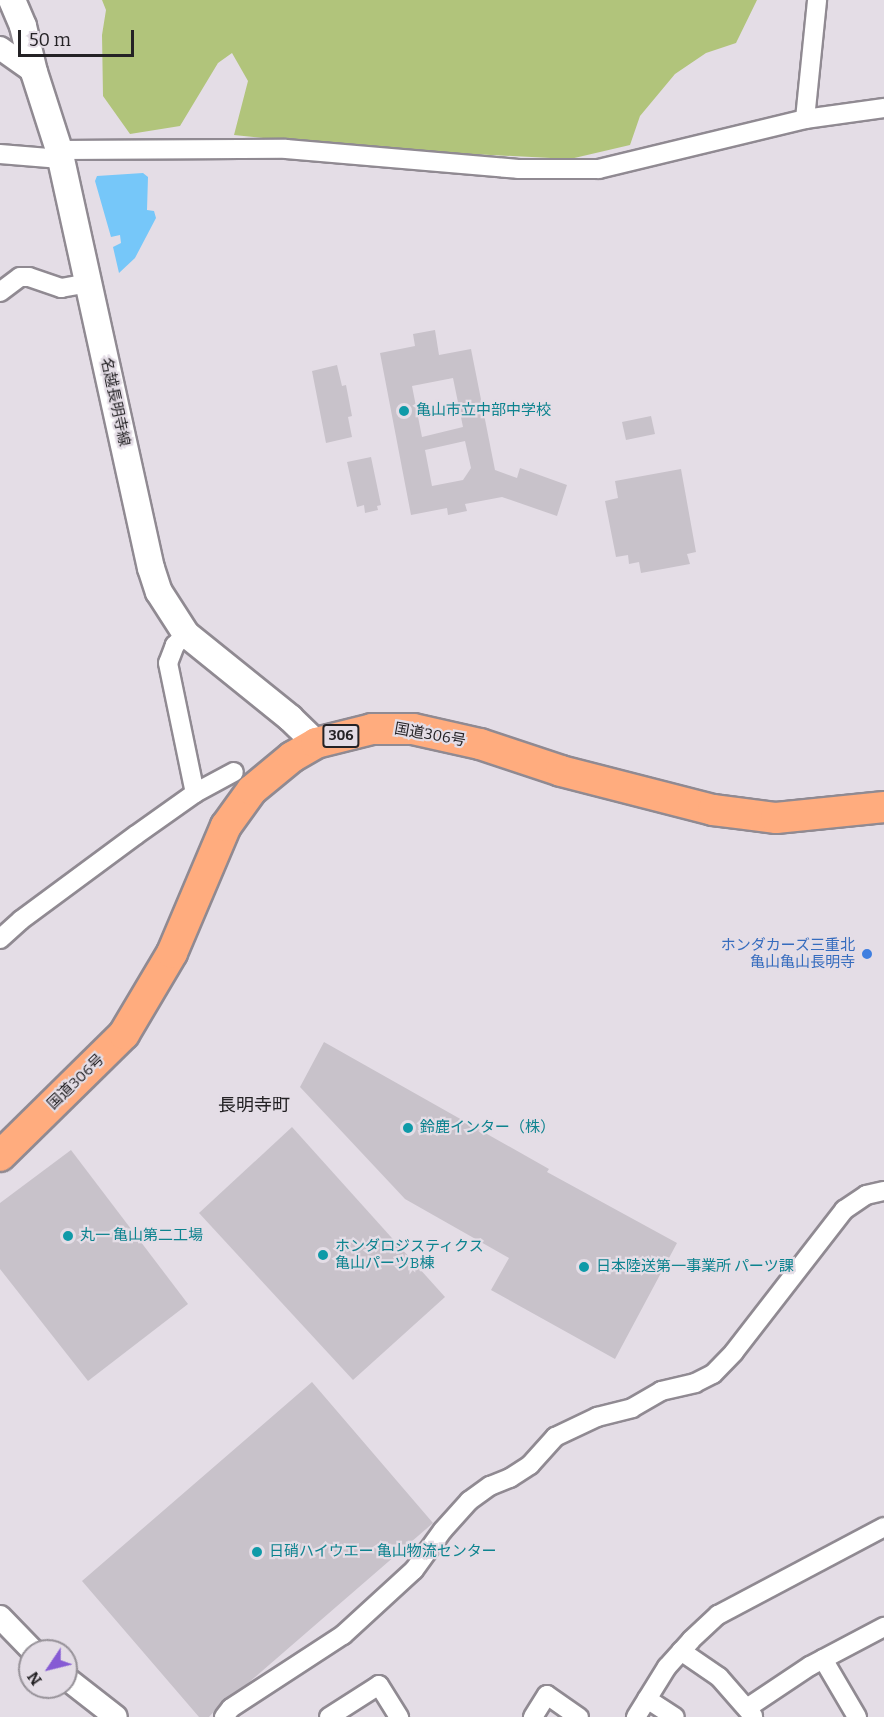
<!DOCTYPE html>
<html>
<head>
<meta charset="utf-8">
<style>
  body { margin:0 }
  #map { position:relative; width:884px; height:1717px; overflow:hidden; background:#e4dde6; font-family:Bitter,"Noto Sans JP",serif }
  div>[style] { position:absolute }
  .green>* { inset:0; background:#b1c47b }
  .water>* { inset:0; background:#76c7f9 }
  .building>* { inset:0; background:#c8c2ca }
  .roads { filter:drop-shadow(2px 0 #908a92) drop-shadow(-2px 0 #908a92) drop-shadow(0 2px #908a92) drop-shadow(0 -2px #908a92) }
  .minor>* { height:18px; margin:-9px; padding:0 9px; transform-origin:9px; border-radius:9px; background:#fff }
  .tertiary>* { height:22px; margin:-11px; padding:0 11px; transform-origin:11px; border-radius:11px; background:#fff }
  .secondary>* { height:26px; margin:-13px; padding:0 13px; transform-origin:13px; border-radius:13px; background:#fff }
  .trunk>* { height:30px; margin:-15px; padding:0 15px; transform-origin:15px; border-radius:15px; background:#ffac7e }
  .dots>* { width:16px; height:16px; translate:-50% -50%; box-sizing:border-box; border:3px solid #e4dde6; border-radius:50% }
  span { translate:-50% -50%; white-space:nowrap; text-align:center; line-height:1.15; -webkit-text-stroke:4.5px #e4dde6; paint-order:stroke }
  .shield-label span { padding:2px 4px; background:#e4dde6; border:2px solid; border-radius:4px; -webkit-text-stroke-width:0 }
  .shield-label { font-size:14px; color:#242225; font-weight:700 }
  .street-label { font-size:15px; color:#242225 }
  .culture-label { font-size:15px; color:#0d838f }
  .left { translate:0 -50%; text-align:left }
  .shop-label { font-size:15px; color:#366cbe }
  .right { translate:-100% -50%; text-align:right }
  .quarter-label { font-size:18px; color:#242225 }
  .north { position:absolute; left:18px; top:1639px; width:60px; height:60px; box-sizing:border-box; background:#e4dde6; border:2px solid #979299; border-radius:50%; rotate:235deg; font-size:16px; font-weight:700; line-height:24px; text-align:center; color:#242225 }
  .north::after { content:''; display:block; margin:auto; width:21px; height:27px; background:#865bd4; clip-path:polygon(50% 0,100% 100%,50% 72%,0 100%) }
  .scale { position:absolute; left:18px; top:30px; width:116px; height:27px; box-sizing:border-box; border:3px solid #242225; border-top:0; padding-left:8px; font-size:18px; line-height:21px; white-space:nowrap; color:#242225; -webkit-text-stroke:4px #e4dde6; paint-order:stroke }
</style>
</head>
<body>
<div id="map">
  <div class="green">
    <div style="clip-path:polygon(102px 0,757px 0,736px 43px,706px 53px,675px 74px,640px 116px,630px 145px,570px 159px,358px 148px,234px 135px,248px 81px,232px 53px,218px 63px,180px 126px,130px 134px,103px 96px,102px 35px,106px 10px)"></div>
  </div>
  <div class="water">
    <div style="clip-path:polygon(143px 173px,148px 177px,147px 210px,154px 211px,156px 218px,135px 258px,119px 273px,113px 247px,121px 243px,120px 235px,111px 237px,95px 181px,97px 176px)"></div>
  </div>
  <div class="building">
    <div style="clip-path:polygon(evenodd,435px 330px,439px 355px,471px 349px,495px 470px,517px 478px,520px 468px,567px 485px,557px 516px,502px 497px,465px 504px,467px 511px,448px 515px,447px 508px,411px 515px,380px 353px,415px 346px,413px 334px,435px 330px,453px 378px,463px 427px,422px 437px,412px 386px,453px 378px,435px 330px,465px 441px,471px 468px,463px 480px,432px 486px,425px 450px,465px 441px)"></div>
    <div style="clip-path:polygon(337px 365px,342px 386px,346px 385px,352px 416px,348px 417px,352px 437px,326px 443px,312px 371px)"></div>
    <div style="clip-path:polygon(651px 416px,655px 434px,626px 440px,622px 422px)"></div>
    <div style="clip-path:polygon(371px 457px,381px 505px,377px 506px,378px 510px,365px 513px,364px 505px,357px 507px,347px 462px)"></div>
    <div style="clip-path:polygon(681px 469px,696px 552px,687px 554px,690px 564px,641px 573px,639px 562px,629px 564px,628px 555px,616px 557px,605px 501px,618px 498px,615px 481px)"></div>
    <div style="clip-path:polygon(324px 1042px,549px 1169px,547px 1172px,677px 1243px,615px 1359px,491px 1290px,509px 1258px,405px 1199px,300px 1087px)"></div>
    <div style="clip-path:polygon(292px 1127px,445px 1297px,353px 1380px,199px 1213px)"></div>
    <div style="clip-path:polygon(71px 1150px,188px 1304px,88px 1381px,0 1269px,0 1203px)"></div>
    <div style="clip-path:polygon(312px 1382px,433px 1523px,247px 1684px,225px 1699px,209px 1717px,199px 1717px,82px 1581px)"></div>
  </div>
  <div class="roads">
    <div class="minor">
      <div style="left:805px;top:119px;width:80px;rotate:-7.9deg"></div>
      <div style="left:59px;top:150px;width:227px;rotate:-0.3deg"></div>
      <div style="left:286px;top:149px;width:233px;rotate:4.9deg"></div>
      <div style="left:518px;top:169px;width:81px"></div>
      <div style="left:599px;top:169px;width:212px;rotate:-13.6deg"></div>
      <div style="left:805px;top:119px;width:120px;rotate:-84.2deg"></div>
      <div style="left:0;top:154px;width:61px;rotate:4.7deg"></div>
      <div style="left:0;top:292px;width:25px;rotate:-37deg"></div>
      <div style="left:20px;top:277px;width:9px"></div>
      <div style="left:29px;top:277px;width:34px;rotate:19deg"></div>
      <div style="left:61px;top:288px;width:29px;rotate:-10deg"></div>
      <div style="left:186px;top:634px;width:16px;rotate:135deg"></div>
      <div style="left:175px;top:645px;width:19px;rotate:111deg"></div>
      <div style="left:168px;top:663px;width:133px;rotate:78.3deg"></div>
      <div style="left:0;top:939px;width:28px;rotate:-42deg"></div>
      <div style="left:21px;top:920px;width:143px;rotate:-36.5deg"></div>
      <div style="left:136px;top:835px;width:72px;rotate:-35.4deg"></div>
      <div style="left:195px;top:793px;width:44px;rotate:-28.3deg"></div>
      <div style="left:681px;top:1651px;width:46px;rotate:34.4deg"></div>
      <div style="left:719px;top:1677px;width:52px;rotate:48.9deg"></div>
      <div style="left:823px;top:1659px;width:67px;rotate:59.6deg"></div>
      <div style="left:647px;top:1699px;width:33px;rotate:33deg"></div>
      <div style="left:747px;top:1708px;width:76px;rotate:-33.7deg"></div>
      <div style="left:810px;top:1666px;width:84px;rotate:-27.8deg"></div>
      <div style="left:224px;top:1717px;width:11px;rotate:-52deg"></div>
      <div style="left:231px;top:1708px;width:134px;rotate:-33.1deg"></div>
      <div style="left:343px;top:1635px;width:96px;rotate:-42.5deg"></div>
      <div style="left:414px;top:1570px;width:49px;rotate:-54.1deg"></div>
      <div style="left:443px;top:1530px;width:39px;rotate:-48deg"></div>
      <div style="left:469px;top:1501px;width:26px;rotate:-36deg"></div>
      <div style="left:490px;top:1486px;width:22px;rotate:-22deg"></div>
      <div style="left:510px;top:1478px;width:24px;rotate:-33deg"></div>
      <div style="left:530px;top:1465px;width:38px;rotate:-48deg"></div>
      <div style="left:555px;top:1437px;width:47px;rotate:-25.5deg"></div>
      <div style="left:597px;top:1417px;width:36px;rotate:-14deg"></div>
      <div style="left:632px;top:1408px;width:34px;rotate:-30deg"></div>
      <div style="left:661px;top:1391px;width:35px;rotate:-13deg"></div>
      <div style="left:695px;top:1383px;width:20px;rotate:-27deg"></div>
      <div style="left:713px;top:1374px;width:30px;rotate:-46deg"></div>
      <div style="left:734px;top:1352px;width:180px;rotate:-52.2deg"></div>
      <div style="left:844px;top:1210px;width:27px;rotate:-34deg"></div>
      <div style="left:866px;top:1195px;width:18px;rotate:-13deg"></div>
      <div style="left:329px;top:1717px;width:59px;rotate:-32.6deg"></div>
      <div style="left:379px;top:1685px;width:38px;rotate:58deg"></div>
      <div style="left:533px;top:1717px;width:26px;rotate:-58deg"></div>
      <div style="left:547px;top:1695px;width:39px;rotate:35deg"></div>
      <div style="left:636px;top:1717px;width:59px;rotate:-58.2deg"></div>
      <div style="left:667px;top:1667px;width:36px;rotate:-48deg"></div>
      <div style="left:691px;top:1640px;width:37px;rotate:-43deg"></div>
      <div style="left:718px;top:1615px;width:188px;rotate:-27.9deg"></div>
    </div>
    <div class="tertiary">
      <div style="left:0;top:48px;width:42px;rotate:35.2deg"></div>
      <div style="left:0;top:1617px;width:47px;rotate:45.9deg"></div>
      <div style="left:66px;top:1678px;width:63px;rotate:38deg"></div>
    </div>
    <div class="secondary">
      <div style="left:12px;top:0;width:28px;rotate:67deg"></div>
      <div style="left:23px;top:26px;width:47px;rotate:76.6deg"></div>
      <div style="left:34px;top:72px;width:82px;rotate:72.2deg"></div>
      <div style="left:59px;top:150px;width:428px;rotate:77.6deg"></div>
      <div style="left:151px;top:568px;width:25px;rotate:72deg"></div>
      <div style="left:159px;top:592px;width:50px;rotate:57.3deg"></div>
      <div style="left:186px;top:634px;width:134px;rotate:38.9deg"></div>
      <div style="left:290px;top:718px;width:36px;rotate:44deg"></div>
    </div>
    <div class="trunk">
      <div style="left:0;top:1156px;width:174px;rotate:-44.5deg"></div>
      <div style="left:124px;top:1034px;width:94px;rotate:-59.3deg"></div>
      <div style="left:172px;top:953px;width:138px;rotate:-67deg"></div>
      <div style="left:226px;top:826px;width:44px;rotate:-54.2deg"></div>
      <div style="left:252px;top:790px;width:52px;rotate:-39.5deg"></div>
      <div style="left:292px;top:757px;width:28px;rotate:-30deg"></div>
      <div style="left:316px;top:743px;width:58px;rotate:-14deg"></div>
      <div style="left:372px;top:729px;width:41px"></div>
      <div style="left:413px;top:729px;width:69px;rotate:12.6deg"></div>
      <div style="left:480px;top:744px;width:85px;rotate:18.4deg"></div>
      <div style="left:561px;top:771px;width:157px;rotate:14.4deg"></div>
      <div style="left:713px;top:810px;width:64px;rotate:7.2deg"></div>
      <div style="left:776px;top:818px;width:109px;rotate:-5.8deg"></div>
    </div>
  </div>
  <div class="dots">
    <div style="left:404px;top:411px;background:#0f9aa8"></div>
    <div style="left:867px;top:954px;background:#3f7fe0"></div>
    <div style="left:408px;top:1128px;background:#0f9aa8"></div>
    <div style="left:68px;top:1236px;background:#0f9aa8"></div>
    <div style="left:323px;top:1255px;background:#0f9aa8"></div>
    <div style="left:584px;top:1267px;background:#0f9aa8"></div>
    <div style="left:257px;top:1552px;background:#0f9aa8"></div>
  </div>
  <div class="shield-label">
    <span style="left:341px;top:736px">306</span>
  </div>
  <div class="street-label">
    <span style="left:115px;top:402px;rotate:78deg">名越長明寺線</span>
    <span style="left:430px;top:735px;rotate:10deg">国道306号</span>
    <span style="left:76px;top:1082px;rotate:-44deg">国道306号</span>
  </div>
  <div class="culture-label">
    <span class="left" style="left:416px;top:411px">亀山市立中部中学校</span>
    <span class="left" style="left:420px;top:1128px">鈴鹿インター（株）</span>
    <span class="left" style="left:80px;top:1236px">丸一 亀山第二工場</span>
    <span class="left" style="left:335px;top:1255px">ホンダロジスティクス<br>亀山パーツB棟</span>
    <span class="left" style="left:596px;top:1267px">日本陸送第一事業所 パーツ課</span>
    <span class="left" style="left:269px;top:1552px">日硝ハイウエー 亀山物流センター</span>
  </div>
  <div class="shop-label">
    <span class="right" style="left:855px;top:954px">ホンダカーズ三重北<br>亀山亀山長明寺</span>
  </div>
  <div class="quarter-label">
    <span style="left:254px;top:1105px">長明寺町</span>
  </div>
  <div class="north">N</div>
  <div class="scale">50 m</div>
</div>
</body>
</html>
